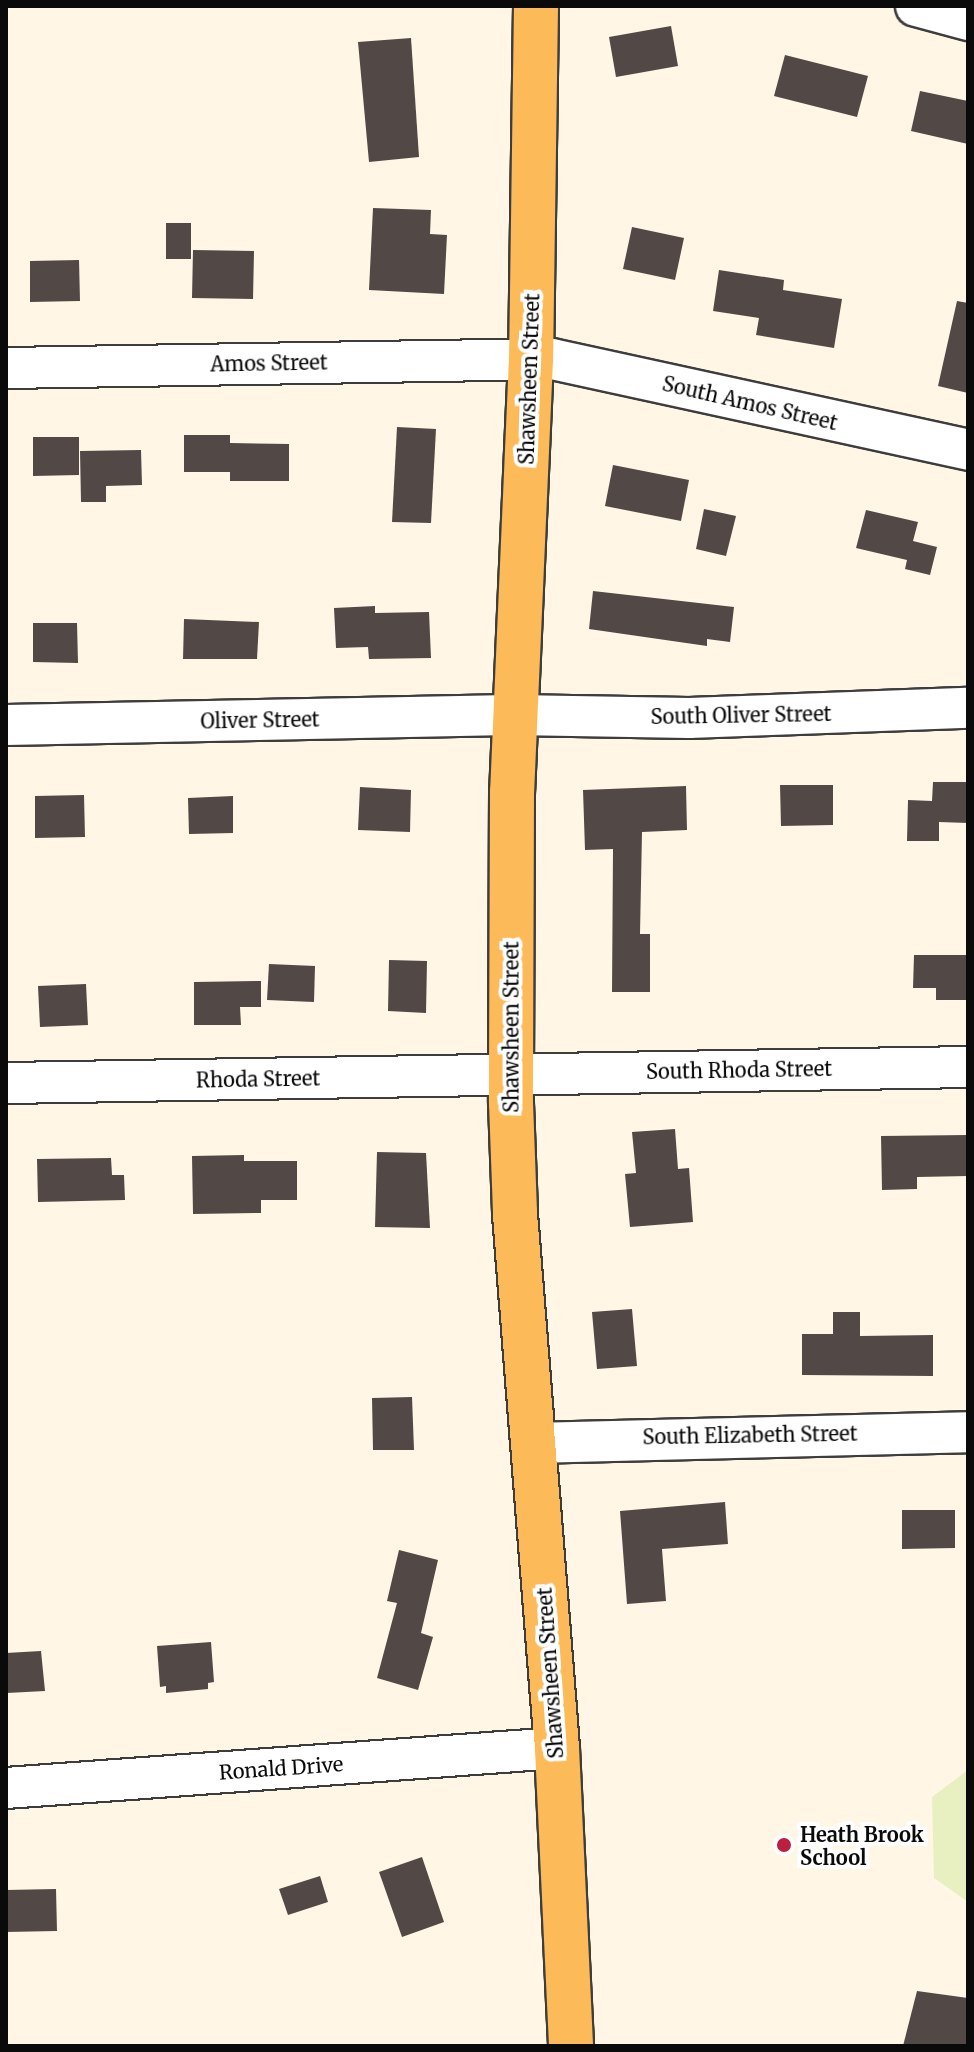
<!DOCTYPE html>
<html>
<head>
<meta charset="utf-8">
<style>
  body { margin:0 }
  #map { position:relative; width:974px; height:2052px; overflow:hidden; background:#fff6e6; font-family:Merriweather,serif }
  div>[style] { position:absolute }
  .pitch>* { inset:0; background:#e8f0c2 }
  .building>* { inset:0; background:#524946 }
  .roads { filter:drop-shadow(2px 0 #3d3d3d) drop-shadow(-2px 0 #3d3d3d) drop-shadow(0 2px #3d3d3d) drop-shadow(0 -2px #3d3d3d) }
  .minor>* { height:40px; margin:-20px; padding:0 20px; transform-origin:20px; border-radius:20px; background:#fff }
  .major>* { height:44px; margin:-22px; padding:0 22px; transform-origin:22px; border-radius:22px; background:#fdba58 }
  .dots>* { width:22px; height:22px; translate:-50% -50%; box-sizing:border-box; border:4px solid #fff; border-radius:50% }
  span { translate:-50% -50%; white-space:nowrap; text-align:center; line-height:1.15; -webkit-text-stroke:8px #fff; paint-order:stroke }
  .street-label { font-size:20px; color:#0a0a0a }
  .poi-label { font-size:20px; color:#0a0a0a; font-weight:700 }
  .left { translate:0 -50%; text-align:left }
  .frame { position:absolute; inset:0; border:8px solid #0a0a0a; pointer-events:none }
</style>
</head>
<body>
<div id="map">
  <div class="pitch">
    <div style="clip-path:polygon(968px 1770px,968px 1902px,934px 1878px,932px 1797px)"></div>
  </div>
  <div class="building">
    <div style="clip-path:polygon(671px 26px,678px 66px,616px 77px,609px 37px)"></div>
    <div style="clip-path:polygon(411px 38px,419px 157px,369px 162px,358px 42px)"></div>
    <div style="clip-path:polygon(785px 55px,868px 76px,857px 117px,774px 96px)"></div>
    <div style="clip-path:polygon(920px 91px,968px 101px,968px 144px,911px 131px)"></div>
    <div style="clip-path:polygon(373px 208px,431px 210px,430px 234px,447px 235px,444px 294px,369px 290px)"></div>
    <div style="clip-path:polygon(166px 223px,191px 223px,191px 259px,166px 259px)"></div>
    <div style="clip-path:polygon(632px 227px,684px 238px,675px 280px,623px 269px)"></div>
    <div style="clip-path:polygon(193px 250px,254px 251px,253px 299px,192px 298px)"></div>
    <div style="clip-path:polygon(79px 260px,80px 301px,30px 302px,30px 261px)"></div>
    <div style="clip-path:polygon(719px 270px,784px 280px,783px 290px,842px 299px,834px 348px,756px 335px,759px 318px,713px 311px)"></div>
    <div style="clip-path:polygon(957px 301px,968px 303px,968px 393px,938px 386px)"></div>
    <div style="clip-path:polygon(397px 427px,436px 429px,431px 523px,392px 522px)"></div>
    <div style="clip-path:polygon(184px 435px,230px 435px,230px 443px,289px 444px,289px 481px,230px 481px,230px 472px,184px 472px)"></div>
    <div style="clip-path:polygon(33px 437px,79px 437px,79px 475px,33px 476px)"></div>
    <div style="clip-path:polygon(141px 450px,142px 485px,106px 486px,106px 502px,81px 502px,80px 451px)"></div>
    <div style="clip-path:polygon(613px 465px,689px 480px,681px 521px,605px 506px)"></div>
    <div style="clip-path:polygon(704px 509px,736px 516px,726px 556px,696px 549px)"></div>
    <div style="clip-path:polygon(866px 510px,918px 522px,913px 541px,937px 547px,930px 575px,905px 569px,907px 560px,856px 548px)"></div>
    <div style="clip-path:polygon(593px 591px,734px 607px,730px 642px,707px 639px,707px 646px,589px 629px)"></div>
    <div style="clip-path:polygon(375px 606px,375px 613px,429px 612px,431px 658px,369px 659px,368px 647px,336px 648px,334px 608px)"></div>
    <div style="clip-path:polygon(184px 619px,259px 622px,257px 659px,183px 659px)"></div>
    <div style="clip-path:polygon(33px 623px,77px 623px,78px 663px,33px 662px)"></div>
    <div style="clip-path:polygon(933px 782px,968px 782px,968px 823px,939px 822px,939px 841px,907px 841px,908px 800px,932px 801px)"></div>
    <div style="clip-path:polygon(780px 785px,833px 785px,833px 825px,781px 826px)"></div>
    <div style="clip-path:polygon(686px 786px,687px 830px,642px 832px,640px 934px,650px 934px,650px 992px,612px 992px,613px 849px,585px 850px,583px 790px)"></div>
    <div style="clip-path:polygon(360px 787px,411px 790px,410px 832px,358px 830px)"></div>
    <div style="clip-path:polygon(84px 795px,85px 837px,35px 838px,35px 796px)"></div>
    <div style="clip-path:polygon(233px 796px,233px 833px,189px 834px,188px 798px)"></div>
    <div style="clip-path:polygon(914px 955px,968px 955px,968px 1000px,936px 1000px,936px 988px,913px 988px)"></div>
    <div style="clip-path:polygon(389px 960px,427px 961px,426px 1013px,388px 1011px)"></div>
    <div style="clip-path:polygon(269px 964px,315px 966px,314px 1002px,267px 1000px)"></div>
    <div style="clip-path:polygon(261px 981px,261px 1007px,240px 1007px,241px 1025px,194px 1025px,194px 982px)"></div>
    <div style="clip-path:polygon(86px 984px,88px 1025px,40px 1027px,38px 986px)"></div>
    <div style="clip-path:polygon(675px 1129px,678px 1169px,689px 1168px,693px 1222px,630px 1227px,625px 1174px,636px 1173px,632px 1132px)"></div>
    <div style="clip-path:polygon(968px 1135px,968px 1176px,917px 1177px,917px 1189px,882px 1190px,881px 1136px)"></div>
    <div style="clip-path:polygon(377px 1152px,426px 1153px,430px 1228px,375px 1227px)"></div>
    <div style="clip-path:polygon(244px 1155px,244px 1161px,297px 1161px,297px 1200px,261px 1200px,261px 1213px,193px 1214px,192px 1156px)"></div>
    <div style="clip-path:polygon(111px 1158px,112px 1175px,124px 1175px,125px 1200px,38px 1202px,37px 1159px)"></div>
    <div style="clip-path:polygon(632px 1309px,637px 1366px,597px 1369px,592px 1312px)"></div>
    <div style="clip-path:polygon(833px 1312px,860px 1312px,860px 1336px,933px 1335px,933px 1376px,802px 1375px,802px 1334px,833px 1334px)"></div>
    <div style="clip-path:polygon(412px 1397px,414px 1450px,373px 1450px,372px 1398px)"></div>
    <div style="clip-path:polygon(725px 1502px,728px 1544px,662px 1549px,666px 1601px,627px 1604px,620px 1511px)"></div>
    <div style="clip-path:polygon(902px 1510px,955px 1510px,955px 1548px,902px 1549px)"></div>
    <div style="clip-path:polygon(399px 1550px,438px 1560px,421px 1633px,433px 1637px,418px 1690px,377px 1678px,397px 1603px,387px 1601px)"></div>
    <div style="clip-path:polygon(211px 1642px,214px 1682px,208px 1683px,208px 1689px,166px 1693px,166px 1686px,160px 1687px,157px 1646px)"></div>
    <div style="clip-path:polygon(41px 1651px,45px 1691px,7px 1693px,6px 1653px)"></div>
    <div style="clip-path:polygon(422px 1857px,444px 1922px,402px 1937px,379px 1872px)"></div>
    <div style="clip-path:polygon(320px 1876px,328px 1902px,288px 1915px,279px 1889px)"></div>
    <div style="clip-path:polygon(56px 1889px,57px 1931px,6px 1932px,6px 1890px)"></div>
    <div style="clip-path:polygon(917px 1991px,968px 1998px,968px 2046px,903px 2046px)"></div>
  </div>
  <div class="roads">
    <div class="minor">
      <div style="left:916px;top:6px;width:54px;rotate:15.1deg"></div>
      <div style="left:6px;top:368px;width:546px;rotate:-0.94deg"></div>
      <div style="left:552px;top:359px;width:426px;rotate:12.3deg"></div>
      <div style="left:6px;top:725px;width:508px;rotate:-1.13deg"></div>
      <div style="left:514px;top:715px;width:175px;rotate:1deg"></div>
      <div style="left:689px;top:718px;width:279px;rotate:-2.1deg"></div>
      <div style="left:6px;top:1083px;width:962px;rotate:-0.95deg"></div>
      <div style="left:532px;top:1443px;width:436px;rotate:-1.4deg"></div>
      <div style="left:6px;top:1788px;width:552px;rotate:-4.15deg"></div>
    </div>
    <div class="major">
      <div style="left:536px;top:6px;width:353px;rotate:90.8deg"></div>
      <div style="left:531px;top:359px;width:433px;rotate:92.5deg"></div>
      <div style="left:512px;top:792px;width:311px;rotate:90.2deg"></div>
      <div style="left:511px;top:1103px;width:111px;rotate:87.9deg"></div>
      <div style="left:515px;top:1214px;width:536px;rotate:85.5deg"></div>
      <div style="left:557px;top:1748px;width:298px;rotate:87.3deg"></div>
    </div>
  </div>
  <div class="dots">
    <div style="left:784px;top:1845px;background:#bc1f40"></div>
  </div>
  <div class="street-label">
    <span style="left:269px;top:363px;rotate:-1deg">Amos Street</span>
    <span style="left:529px;top:379px;rotate:-88deg">Shawsheen Street</span>
    <span style="left:750px;top:403px;rotate:13deg">South Amos Street</span>
    <span style="left:741px;top:715px;rotate:-1deg">South Oliver Street</span>
    <span style="left:260px;top:720px;rotate:-1deg">Oliver Street</span>
    <span style="left:511px;top:1027px;rotate:-90deg">Shawsheen Street</span>
    <span style="left:739px;top:1070px;rotate:-1deg">South Rhoda Street</span>
    <span style="left:258px;top:1079px;rotate:-1deg">Rhoda Street</span>
    <span style="left:750px;top:1435px;rotate:-1deg">South Elizabeth Street</span>
    <span style="left:550px;top:1673px;rotate:-94deg">Shawsheen Street</span>
    <span style="left:281px;top:1768px;rotate:-4deg">Ronald Drive</span>
  </div>
  <div class="poi-label">
    <span class="left" style="left:800px;top:1846px">Heath Brook<br>School</span>
  </div>
  <div class="frame"></div>
</div>
</body>
</html>
